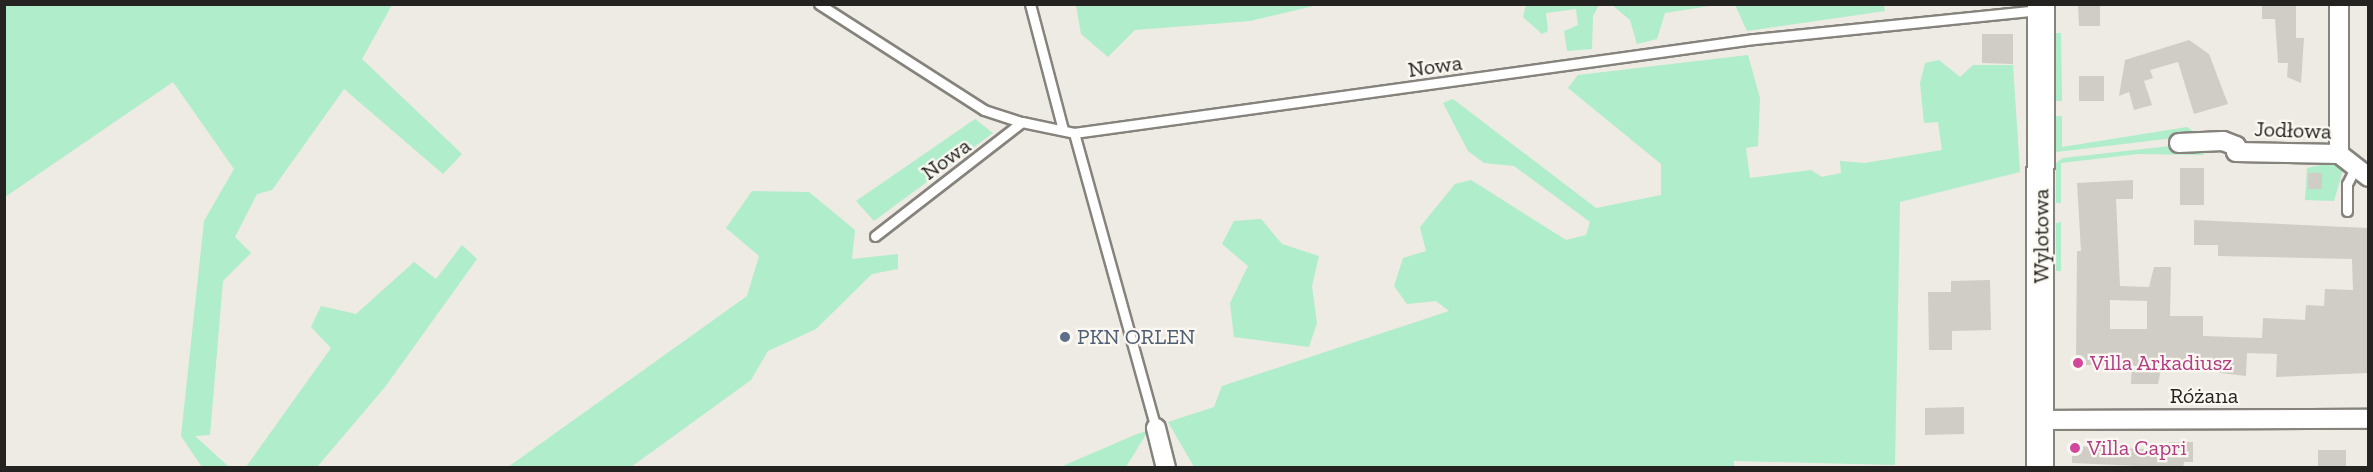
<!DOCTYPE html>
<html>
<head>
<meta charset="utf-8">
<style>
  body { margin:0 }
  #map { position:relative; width:2373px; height:472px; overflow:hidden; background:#edebe4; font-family:"Zilla Slab",serif }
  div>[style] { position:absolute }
  .green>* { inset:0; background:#afedcb }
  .building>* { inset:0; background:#d0cdc6 }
  .roads { filter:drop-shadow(2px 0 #86837d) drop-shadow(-2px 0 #86837d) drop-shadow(0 2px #86837d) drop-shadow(0 -2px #86837d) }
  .lane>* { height:9px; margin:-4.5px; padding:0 4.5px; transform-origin:4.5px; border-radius:4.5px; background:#fff }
  .street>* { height:18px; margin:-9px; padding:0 9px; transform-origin:9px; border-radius:9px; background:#fff }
  .secondary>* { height:26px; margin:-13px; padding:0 13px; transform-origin:13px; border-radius:13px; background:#fff }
  .dots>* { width:16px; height:16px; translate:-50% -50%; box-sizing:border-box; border:3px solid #fbf8f1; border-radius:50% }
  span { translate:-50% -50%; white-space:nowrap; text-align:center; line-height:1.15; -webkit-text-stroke:4.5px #fbf8f1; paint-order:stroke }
  .street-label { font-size:22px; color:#242321 }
  .service-label { font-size:22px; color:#4e5e75 }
  .left { translate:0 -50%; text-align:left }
  .hotel-label { font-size:22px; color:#b23c85 }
  .frame { position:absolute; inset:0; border:6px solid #242321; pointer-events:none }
</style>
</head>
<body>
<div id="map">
  <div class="green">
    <div style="clip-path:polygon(5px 4px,392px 5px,362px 59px,462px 154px,443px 174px,344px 89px,272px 190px,257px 194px,235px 237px,251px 253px,223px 281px,210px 435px,195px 436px,229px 467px,202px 467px,181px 436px,204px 221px,234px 169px,173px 82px,5px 197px)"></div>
    <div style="clip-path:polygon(1076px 5px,1076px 4px,1318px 5px,1250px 21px,1135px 30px,1108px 57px,1081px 34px)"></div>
    <div style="clip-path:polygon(1526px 5px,1599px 5px,1593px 16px,1592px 49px,1567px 51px,1564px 31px,1578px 25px,1576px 9px,1546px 13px,1548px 31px,1542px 34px,1523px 17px)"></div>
    <div style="clip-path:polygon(1612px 5px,1716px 5px,1665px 13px,1657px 39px,1637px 44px,1630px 20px)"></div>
    <div style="clip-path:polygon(1884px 5px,1885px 11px,1747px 31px,1735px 5px)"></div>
    <div style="clip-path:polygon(2061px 33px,2062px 101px,2056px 101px,2056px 33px)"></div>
    <div style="clip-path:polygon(1748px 55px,1760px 98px,1758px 146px,1746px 148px,1750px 178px,1811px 170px,1822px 177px,1841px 173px,1840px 161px,1865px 163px,1942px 150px,1938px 122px,1924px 123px,1920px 83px,1925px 63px,1939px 60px,1960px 77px,1973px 65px,2013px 65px,2020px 172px,1900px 202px,1895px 465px,1734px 461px,1734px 468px,1194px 467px,1168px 422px,1214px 407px,1222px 386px,1449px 311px,1436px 301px,1407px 304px,1394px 286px,1403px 258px,1426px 251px,1420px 227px,1455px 184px,1471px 180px,1566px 240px,1586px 235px,1590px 222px,1514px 166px,1484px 163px,1468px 151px,1443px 103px,1453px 99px,1596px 208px,1661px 195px,1661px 164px,1568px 88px,1578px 75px)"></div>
    <div style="clip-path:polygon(2056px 116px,2062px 116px,2062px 147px,2187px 127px,2199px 135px,2056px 152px)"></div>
    <div style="clip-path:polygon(975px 119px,993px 133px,874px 221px,856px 201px)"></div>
    <div style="clip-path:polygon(2179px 145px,2204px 148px,2204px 155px,2138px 154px,2061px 163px,2061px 203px,2056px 203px,2056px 163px,2063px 158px)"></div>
    <div style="clip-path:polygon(evenodd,2331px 163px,2343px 170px,2334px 201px,2305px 200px,2307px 168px,2331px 163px,2308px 173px,2322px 173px,2322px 188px,2308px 189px,2308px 173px)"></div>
    <div style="clip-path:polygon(752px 191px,809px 192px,855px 230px,852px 259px,898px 254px,898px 269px,872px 274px,816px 329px,768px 351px,751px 380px,631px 467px,508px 467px,747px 296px,759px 256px,726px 228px)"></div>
    <div style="clip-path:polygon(1261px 219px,1282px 244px,1319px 256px,1312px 286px,1317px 323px,1309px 347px,1234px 337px,1230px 303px,1248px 266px,1222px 244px,1234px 221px)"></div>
    <div style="clip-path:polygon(2061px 222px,2061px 271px,2056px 271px,2056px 223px)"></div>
    <div style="clip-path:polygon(462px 245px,477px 259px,385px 387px,317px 467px,246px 467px,331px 348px,311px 327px,321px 306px,356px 314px,414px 262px,436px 279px)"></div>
    <div style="clip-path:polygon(1148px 431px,1126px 467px,1058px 468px,1137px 434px)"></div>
  </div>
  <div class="building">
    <div style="clip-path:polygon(2078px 4px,2100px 4px,2100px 26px,2079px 26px)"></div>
    <div style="clip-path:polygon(2262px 4px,2296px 4px,2296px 38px,2304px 38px,2301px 83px,2287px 77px,2288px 63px,2278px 63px,2275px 19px,2262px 19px)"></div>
    <div style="clip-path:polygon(1982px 34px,2013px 34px,2013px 64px,1982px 63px)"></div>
    <div style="clip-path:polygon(2189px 40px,2209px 54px,2228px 104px,2194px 114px,2178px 62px,2150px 70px,2153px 78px,2144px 81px,2152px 105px,2134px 110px,2129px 92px,2119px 96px,2125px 60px)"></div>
    <div style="clip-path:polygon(2079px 76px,2104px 76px,2104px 101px,2079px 101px)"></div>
    <div style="clip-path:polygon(2180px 168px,2204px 168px,2204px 205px,2180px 205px)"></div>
    <div style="clip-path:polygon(2308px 173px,2322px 173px,2322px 189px,2308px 189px)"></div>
    <div style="clip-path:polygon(evenodd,2133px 180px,2133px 199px,2116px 199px,2120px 286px,2149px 287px,2154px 267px,2171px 267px,2170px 316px,2203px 316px,2203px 336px,2262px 338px,2263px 318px,2305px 320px,2306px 305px,2324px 306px,2325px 289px,2353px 290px,2352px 259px,2218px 256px,2218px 245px,2194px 245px,2194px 220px,2368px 228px,2368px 373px,2276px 377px,2277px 354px,2247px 353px,2246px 376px,2220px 373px,2220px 365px,2199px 365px,2199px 360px,2163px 360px,2158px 384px,2131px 384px,2132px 365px,2076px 365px,2077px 251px,2081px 251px,2077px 183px,2133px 180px,2110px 300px,2147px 301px,2147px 329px,2110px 329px,2110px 300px)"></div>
    <div style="clip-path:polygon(1990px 280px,1991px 330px,1952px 331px,1952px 350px,1929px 350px,1928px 292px,1951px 292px,1951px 281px)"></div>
    <div style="clip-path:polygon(1964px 407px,1964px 434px,1925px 435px,1925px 408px)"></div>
    <div style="clip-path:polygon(2169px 442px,2193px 442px,2193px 462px,2184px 462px,2183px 468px,2072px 463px,2072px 446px,2169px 450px)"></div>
    <div style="clip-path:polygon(2318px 450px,2346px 450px,2346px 468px,2318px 468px)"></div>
  </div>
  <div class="roads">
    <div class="lane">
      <div style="left:819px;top:4px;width:196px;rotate:32.7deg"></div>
      <div style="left:984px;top:110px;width:40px;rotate:18deg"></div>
      <div style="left:1030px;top:4px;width:130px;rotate:75.3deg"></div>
      <div style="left:1074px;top:133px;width:306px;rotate:74.5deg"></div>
      <div style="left:2347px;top:211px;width:27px;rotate:-90deg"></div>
      <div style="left:2347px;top:184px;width:18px;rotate:-63deg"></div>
      <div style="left:875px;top:236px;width:186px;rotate:-37.8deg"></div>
      <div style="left:1022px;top:122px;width:53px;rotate:11.9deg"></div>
      <div style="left:1074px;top:133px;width:686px;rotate:-7.87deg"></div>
      <div style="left:1754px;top:39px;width:285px;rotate:-5.8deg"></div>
    </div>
    <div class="street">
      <div style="left:2179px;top:143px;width:44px;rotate:-2.6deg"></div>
      <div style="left:2223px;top:141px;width:14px;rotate:21deg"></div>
      <div style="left:2236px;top:146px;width:6px;rotate:90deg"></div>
      <div style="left:2236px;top:152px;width:103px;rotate:1.1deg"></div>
      <div style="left:2339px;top:154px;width:37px;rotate:38deg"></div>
      <div style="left:2339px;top:154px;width:150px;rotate:-90deg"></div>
      <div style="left:2040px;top:420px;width:328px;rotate:-0.2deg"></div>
      <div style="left:1156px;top:428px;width:41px;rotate:76deg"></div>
    </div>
    <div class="secondary">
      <div style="left:2040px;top:468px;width:464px;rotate:-89.9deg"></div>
    </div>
  </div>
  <div class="dots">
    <div style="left:1065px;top:337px;background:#5c6f8a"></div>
    <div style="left:2078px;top:363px;background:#d1479c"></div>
    <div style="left:2075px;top:448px;background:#d1479c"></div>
  </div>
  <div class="street-label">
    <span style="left:1435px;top:66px;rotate:-8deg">Nowa</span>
    <span style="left:2293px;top:130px;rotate:2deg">Jodłowa</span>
    <span style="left:946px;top:159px;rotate:-36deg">Nowa</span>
    <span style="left:2041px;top:236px;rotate:-90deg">Wylotowa</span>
    <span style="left:2204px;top:396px">Różana</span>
  </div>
  <div class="service-label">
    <span class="left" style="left:1077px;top:337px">PKN ORLEN</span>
  </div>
  <div class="hotel-label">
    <span class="left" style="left:2090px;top:363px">Villa Arkadiusz</span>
    <span class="left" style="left:2087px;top:448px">Villa Capri</span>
  </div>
  <div class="frame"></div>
</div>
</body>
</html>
